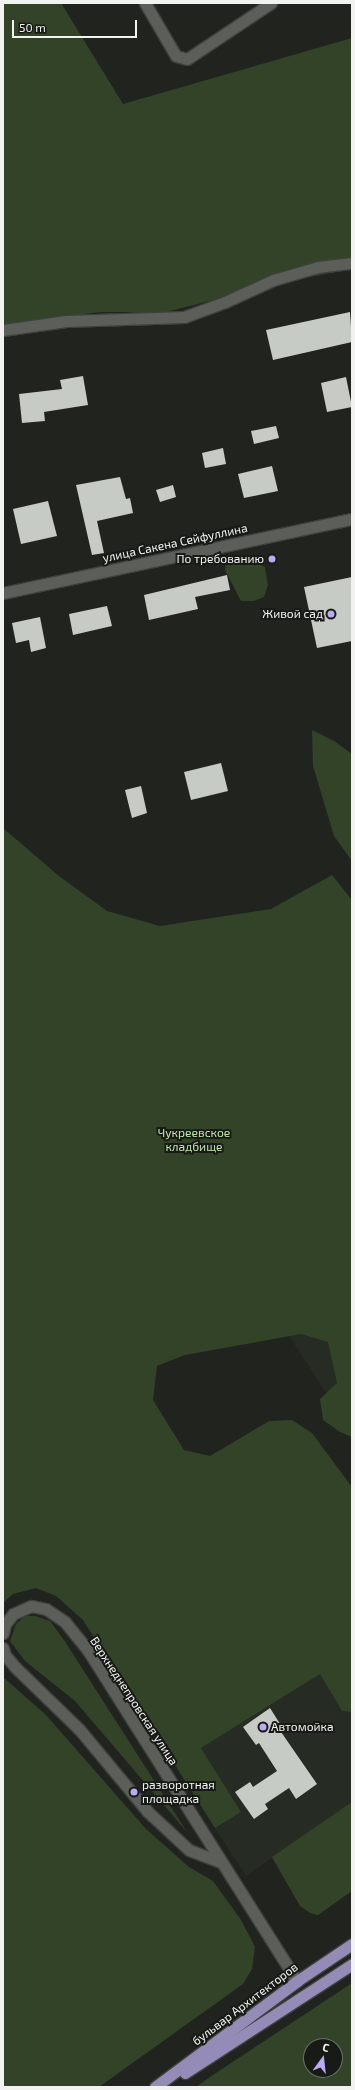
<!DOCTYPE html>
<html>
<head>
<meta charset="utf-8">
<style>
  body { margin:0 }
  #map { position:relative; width:355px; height:2090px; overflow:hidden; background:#21231f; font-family:"Exo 2",sans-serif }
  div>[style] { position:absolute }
  .built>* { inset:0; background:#262c23 }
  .green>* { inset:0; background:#324328 }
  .building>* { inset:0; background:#c7cbc5 }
  .roads { filter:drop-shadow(1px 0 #3e403c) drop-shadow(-1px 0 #3e403c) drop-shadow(0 1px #3e403c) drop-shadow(0 -1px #3e403c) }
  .minor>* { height:11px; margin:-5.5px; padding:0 5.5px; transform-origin:5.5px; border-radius:5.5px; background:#5b5e59 }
  .secondary>* { height:11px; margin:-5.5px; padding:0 5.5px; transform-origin:5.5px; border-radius:5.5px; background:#5b5e59 }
  .primary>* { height:11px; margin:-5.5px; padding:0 5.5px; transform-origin:5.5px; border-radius:5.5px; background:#948cb6 }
  .dots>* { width:11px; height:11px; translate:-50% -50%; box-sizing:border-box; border:2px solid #181a16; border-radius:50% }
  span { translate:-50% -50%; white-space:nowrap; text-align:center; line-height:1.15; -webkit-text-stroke:4px #181a16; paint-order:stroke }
  .street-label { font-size:12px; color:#f2f3f1 }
  .poi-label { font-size:12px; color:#f2f3f1 }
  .right { translate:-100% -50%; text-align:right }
  .left { translate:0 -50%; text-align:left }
  .park-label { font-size:12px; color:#bfe5a8 }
  .frame { position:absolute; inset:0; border:4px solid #f2f3f1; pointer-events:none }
  .north { position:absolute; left:303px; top:2038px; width:40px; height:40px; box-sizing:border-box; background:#181a16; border:1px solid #6f716e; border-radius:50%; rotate:15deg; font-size:11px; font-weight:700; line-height:16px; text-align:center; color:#f2f3f1 }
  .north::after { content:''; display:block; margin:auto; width:14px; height:18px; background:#bbaaf6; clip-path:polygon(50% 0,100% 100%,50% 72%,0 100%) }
  .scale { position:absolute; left:12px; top:20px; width:125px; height:18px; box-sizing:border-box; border:2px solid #f2f3f1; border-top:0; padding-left:5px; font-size:12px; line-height:14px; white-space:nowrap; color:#f2f3f1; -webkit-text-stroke:3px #181a16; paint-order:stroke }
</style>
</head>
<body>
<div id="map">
  <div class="built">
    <div style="clip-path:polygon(352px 1272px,352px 1432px,280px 1322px)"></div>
    <div style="clip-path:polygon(320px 1674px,342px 1711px,352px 1712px,352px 1891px,318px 1915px,300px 1906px,272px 1858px,246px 1876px,215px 1828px,241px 1812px,201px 1748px)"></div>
  </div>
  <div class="green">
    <div style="clip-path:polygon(3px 3px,61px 3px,123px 104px,352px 38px,352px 269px,288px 281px,166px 312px,101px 312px,3px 324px)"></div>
    <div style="clip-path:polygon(244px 555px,265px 567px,268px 585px,264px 597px,254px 601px,241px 601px,225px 570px,227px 559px)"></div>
    <div style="clip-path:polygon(312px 730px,334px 741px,352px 754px,352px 861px,334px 836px,313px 766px)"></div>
    <div style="clip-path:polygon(3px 828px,59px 876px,107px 911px,160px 926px,271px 909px,332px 875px,352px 900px,352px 1437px,340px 1432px,323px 1420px,320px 1399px,337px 1383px,328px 1342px,301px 1334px,185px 1355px,157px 1366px,153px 1400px,184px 1450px,210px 1456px,269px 1421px,292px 1420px,312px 1433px,352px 1487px,352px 1712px,342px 1711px,320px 1674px,201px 1748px,241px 1812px,215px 1828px,83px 1620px,56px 1596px,36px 1588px,13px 1594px,3px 1603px)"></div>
    <div style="clip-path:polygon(25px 1616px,35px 1616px,50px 1621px,64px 1640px,187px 1832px,75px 1701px,25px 1661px,10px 1641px,16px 1624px)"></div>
    <div style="clip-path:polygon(3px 1677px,46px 1715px,146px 1829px,189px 1867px,213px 1881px,241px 1920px,255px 1947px,252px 1969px,243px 1984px,99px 2087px,3px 2087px)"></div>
    <div style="clip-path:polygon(352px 1802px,352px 1891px,318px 1915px,310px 1913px,300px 1906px,272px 1857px)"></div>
    <div style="clip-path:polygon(evenodd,352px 1983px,352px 2087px,196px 2087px,210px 2077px,352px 1983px,311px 2046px,335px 2046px,335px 2070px,311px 2070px,311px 2046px)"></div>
  </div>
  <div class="building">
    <div style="clip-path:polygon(350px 312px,352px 342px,273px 360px,266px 330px)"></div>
    <div style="clip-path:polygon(83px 376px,88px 405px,44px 412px,45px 421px,22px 423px,19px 394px,62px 389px,60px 380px)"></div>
    <div style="clip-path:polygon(346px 377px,352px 407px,327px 412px,321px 383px)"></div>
    <div style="clip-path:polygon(276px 426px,279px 438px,254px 444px,251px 431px)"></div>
    <div style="clip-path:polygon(223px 448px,226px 464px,205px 468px,202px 453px)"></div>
    <div style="clip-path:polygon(272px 466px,278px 491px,244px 498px,238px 474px)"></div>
    <div style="clip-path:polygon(120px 477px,126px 499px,130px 498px,133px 513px,97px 521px,104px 553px,92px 555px,76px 485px)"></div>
    <div style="clip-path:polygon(173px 485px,176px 497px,160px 502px,156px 490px)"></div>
    <div style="clip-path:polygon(48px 501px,57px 536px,21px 544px,13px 509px)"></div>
    <div style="clip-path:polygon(227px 575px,230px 590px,195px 597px,198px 609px,149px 620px,144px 595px)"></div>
    <div style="clip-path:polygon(352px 577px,352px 641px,317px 648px,304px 587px)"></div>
    <div style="clip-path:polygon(107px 606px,112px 626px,73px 635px,69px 614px)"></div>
    <div style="clip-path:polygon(40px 617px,46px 648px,31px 652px,29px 640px,16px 643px,12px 623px)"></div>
    <div style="clip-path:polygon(221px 763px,228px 791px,191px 800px,184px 772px)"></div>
    <div style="clip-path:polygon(141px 786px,147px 813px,132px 818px,125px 790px)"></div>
    <div style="clip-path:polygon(270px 1708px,282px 1727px,279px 1729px,317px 1784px,296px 1799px,289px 1788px,265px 1804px,268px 1809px,254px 1819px,235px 1792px,250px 1782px,253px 1787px,277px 1771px,259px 1743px,256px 1745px,243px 1727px)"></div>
  </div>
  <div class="roads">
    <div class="minor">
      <div style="left:145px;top:3px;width:61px;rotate:59.7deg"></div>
      <div style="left:176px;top:56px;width:11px;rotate:15deg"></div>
      <div style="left:187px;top:59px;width:101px;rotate:-33.7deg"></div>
      <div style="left:3px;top:330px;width:64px;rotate:-8.1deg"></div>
      <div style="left:66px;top:321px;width:118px;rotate:-1.9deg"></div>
      <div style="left:184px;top:317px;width:44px;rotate:-20.1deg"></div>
      <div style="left:225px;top:302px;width:53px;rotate:-24.6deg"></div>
      <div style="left:273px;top:280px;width:47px;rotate:-16.1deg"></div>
      <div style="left:318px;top:267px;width:34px;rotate:-7deg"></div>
      <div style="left:3px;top:1633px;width:9px;rotate:-77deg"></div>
      <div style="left:5px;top:1624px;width:13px;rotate:-51deg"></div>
      <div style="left:13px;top:1614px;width:20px;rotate:-24deg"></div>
      <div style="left:31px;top:1606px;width:15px;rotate:11deg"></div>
      <div style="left:46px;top:1609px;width:23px;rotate:34deg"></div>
      <div style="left:65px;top:1622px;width:38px;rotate:51deg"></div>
      <div style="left:89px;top:1652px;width:389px;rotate:57.7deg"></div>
      <div style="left:3px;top:1648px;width:7px;rotate:74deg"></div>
      <div style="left:5px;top:1655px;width:16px;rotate:50deg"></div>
      <div style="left:15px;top:1667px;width:89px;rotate:44.1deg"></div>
      <div style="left:79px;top:1729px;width:107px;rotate:50.3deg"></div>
      <div style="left:147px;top:1811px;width:57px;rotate:42.9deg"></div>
      <div style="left:189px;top:1850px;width:34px;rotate:21deg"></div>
    </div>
    <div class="secondary">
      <div style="left:3px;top:593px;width:357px;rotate:-12deg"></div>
    </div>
    <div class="primary">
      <div style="left:185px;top:2073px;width:199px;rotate:-33.1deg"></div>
      <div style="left:155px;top:2087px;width:177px;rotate:-36.7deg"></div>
      <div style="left:297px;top:1981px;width:66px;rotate:-33.9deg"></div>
    </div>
  </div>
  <div class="dots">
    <div style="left:272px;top:559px;background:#bbaaf6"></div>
    <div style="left:331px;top:614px;background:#bbaaf6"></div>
    <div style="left:263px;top:1727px;background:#bbaaf6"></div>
    <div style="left:134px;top:1792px;background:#bbaaf6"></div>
  </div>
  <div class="street-label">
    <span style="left:175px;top:543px;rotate:-12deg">улица Сакена Сейфуллина</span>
    <span style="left:134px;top:1701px;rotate:57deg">Верхнеднепровская улица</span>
    <span style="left:245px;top:2004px;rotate:-37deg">бульвар Архитекторов</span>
  </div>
  <div class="poi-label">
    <span class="right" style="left:264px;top:559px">По требованию</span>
    <span class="right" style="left:323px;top:614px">Живой сад</span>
    <span class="left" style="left:271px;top:1727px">Автомойка</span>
    <span class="left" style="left:142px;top:1792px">разворотная<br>площадка</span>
  </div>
  <div class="park-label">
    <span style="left:194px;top:1140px">Чукреевское<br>кладбище</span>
  </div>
  <div class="frame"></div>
  <div class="north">С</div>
  <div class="scale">50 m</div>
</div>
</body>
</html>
